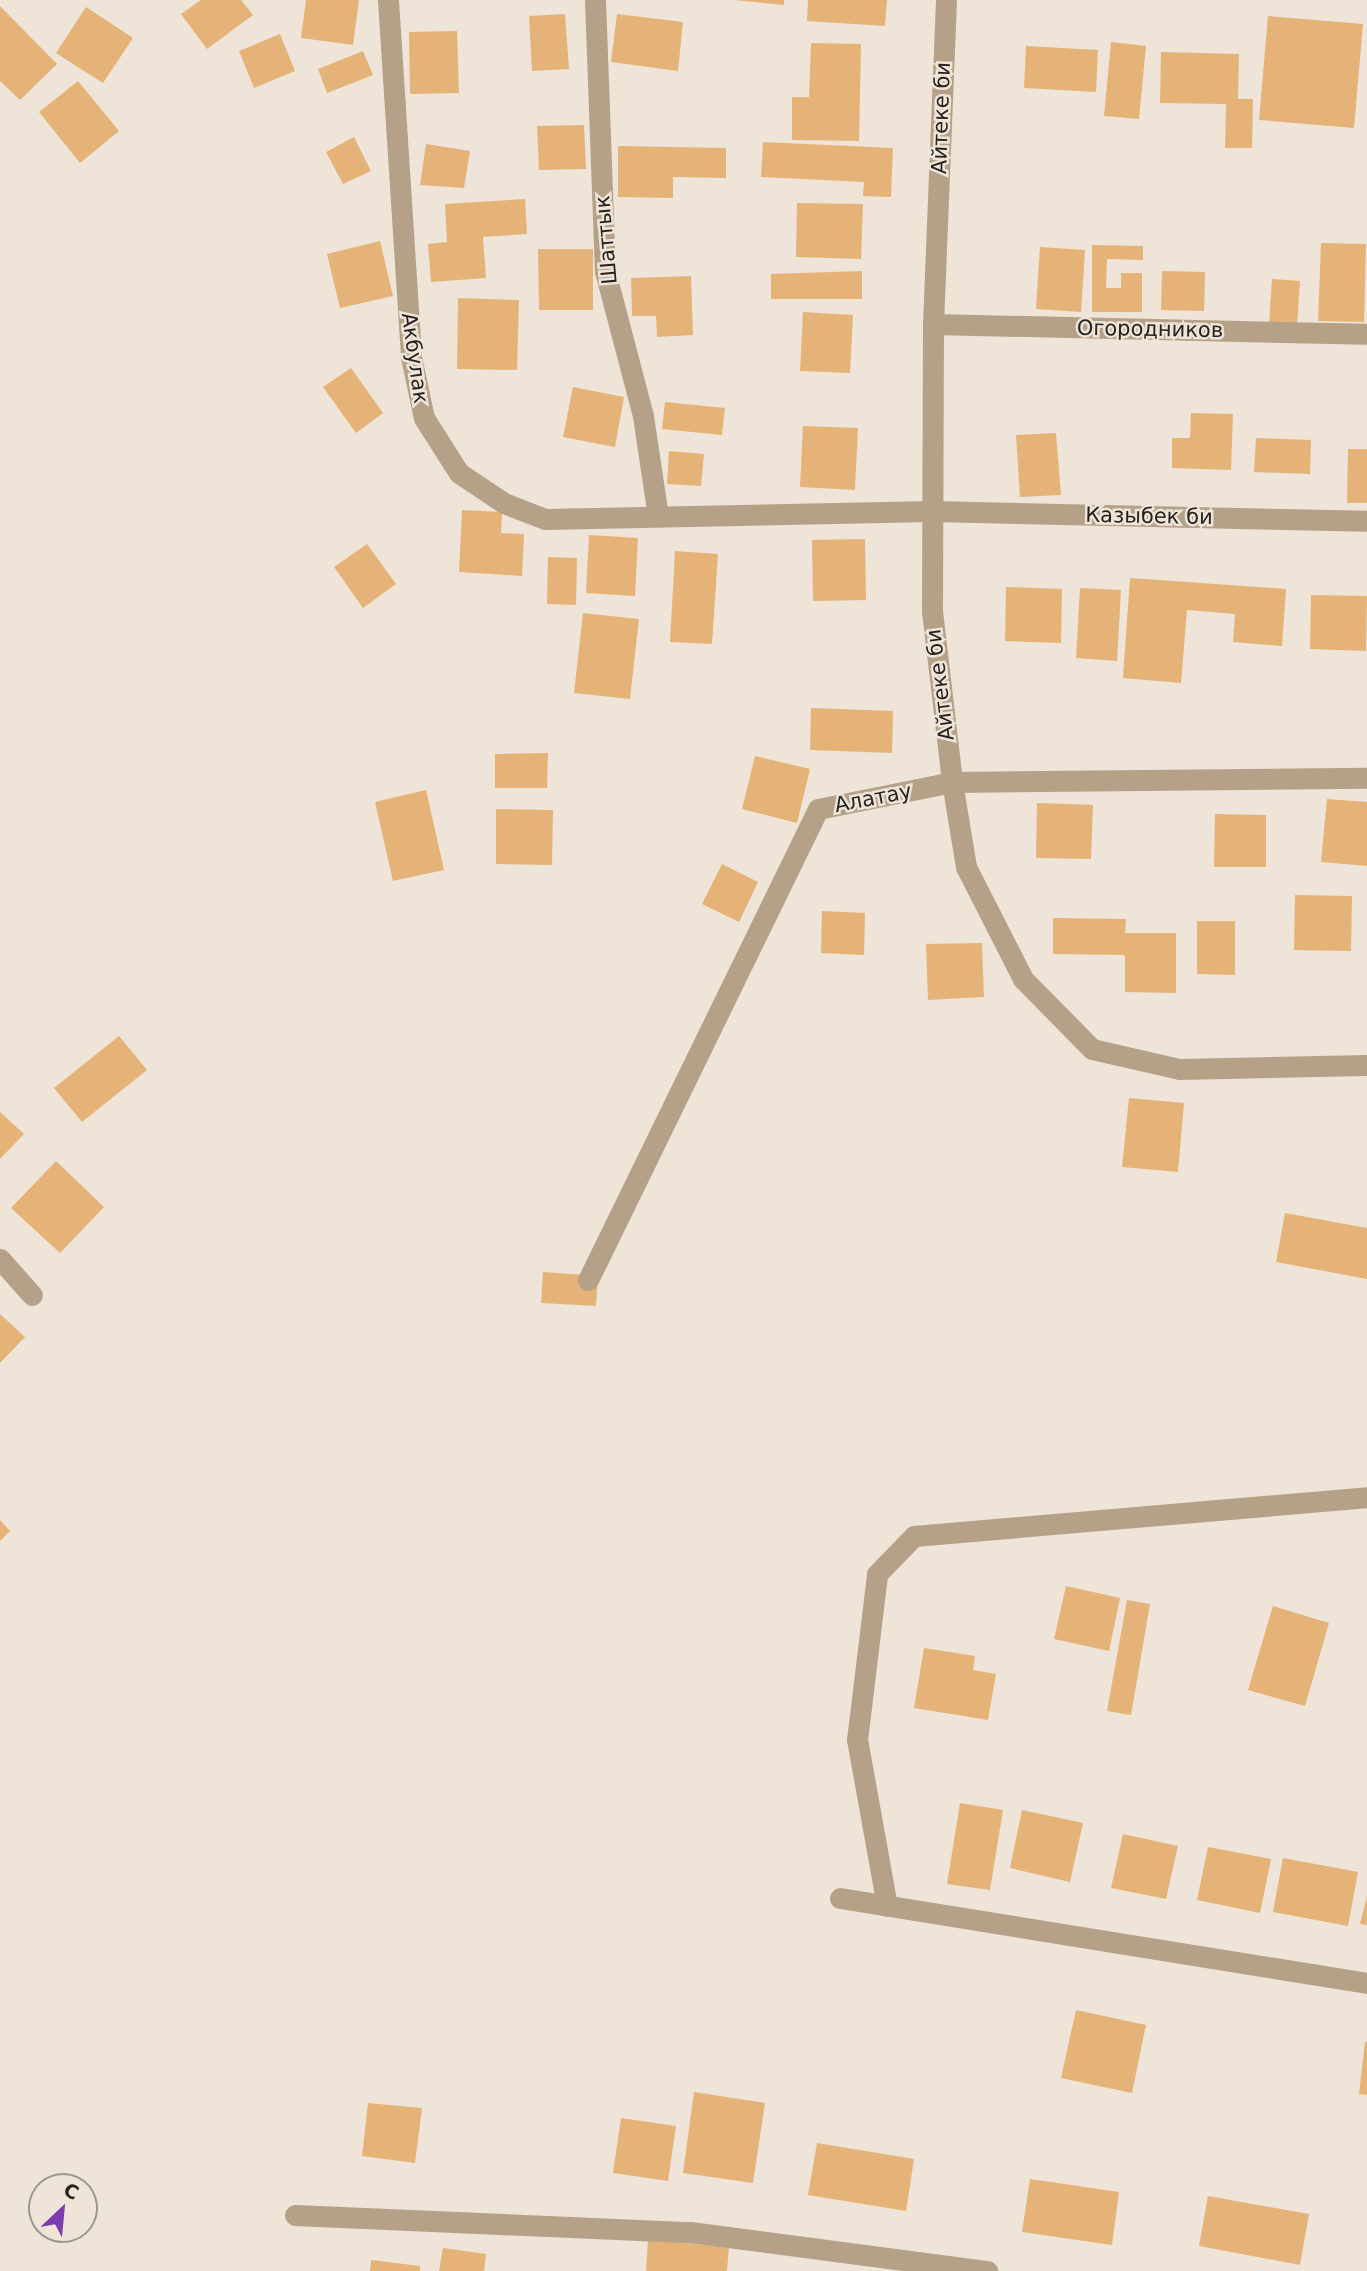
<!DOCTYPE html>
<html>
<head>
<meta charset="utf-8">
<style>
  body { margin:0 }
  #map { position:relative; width:1367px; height:2271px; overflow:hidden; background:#eee4d8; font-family:"DejaVu Sans",sans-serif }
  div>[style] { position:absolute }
  .building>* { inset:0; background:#e5b378 }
  .minor>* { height:21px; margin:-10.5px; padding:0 10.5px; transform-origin:10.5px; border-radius:10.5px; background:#b5a187 }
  span { translate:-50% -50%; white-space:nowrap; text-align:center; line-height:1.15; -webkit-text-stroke:5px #eee4d8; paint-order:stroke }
  .street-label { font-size:21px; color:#26221e }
  .north { position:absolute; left:28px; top:2173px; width:70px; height:70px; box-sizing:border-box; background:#eee4d8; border:2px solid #9e968e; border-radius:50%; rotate:26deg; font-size:19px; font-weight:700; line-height:28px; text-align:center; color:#26221e }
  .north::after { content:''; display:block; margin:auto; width:24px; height:32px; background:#7d3bb0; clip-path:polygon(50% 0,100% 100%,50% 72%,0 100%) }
</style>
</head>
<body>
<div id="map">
  <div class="building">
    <div style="clip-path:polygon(201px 0,241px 0,253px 15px,207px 49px,181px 14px)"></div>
    <div style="clip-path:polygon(306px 0,359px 0,353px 45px,301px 38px)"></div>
    <div style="clip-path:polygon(734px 0,784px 0,784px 5px)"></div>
    <div style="clip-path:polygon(808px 0,887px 0,885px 26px,807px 21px)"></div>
    <div style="clip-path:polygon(0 6px,57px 64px,20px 100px,0 81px)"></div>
    <div style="clip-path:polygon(86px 7px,133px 38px,103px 83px,56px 53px)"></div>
    <div style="clip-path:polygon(565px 14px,569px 69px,532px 71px,529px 16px)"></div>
    <div style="clip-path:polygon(617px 14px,683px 22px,678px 71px,611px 62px)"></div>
    <div style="clip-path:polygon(1268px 16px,1363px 24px,1354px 128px,1259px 120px)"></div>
    <div style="clip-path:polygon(457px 31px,459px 93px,410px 94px,409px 32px)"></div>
    <div style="clip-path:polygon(280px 34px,295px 71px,254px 88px,239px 51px)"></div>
    <div style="clip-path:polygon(1111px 42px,1146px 46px,1139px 119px,1104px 116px)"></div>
    <div style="clip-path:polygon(811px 43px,861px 44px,859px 141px,792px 140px,792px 97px,809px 97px)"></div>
    <div style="clip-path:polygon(1026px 46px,1098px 50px,1096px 92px,1024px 88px)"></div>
    <div style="clip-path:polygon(363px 51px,373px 75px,327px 93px,318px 69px)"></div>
    <div style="clip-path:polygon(1161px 52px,1239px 54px,1238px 99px,1253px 99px,1252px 148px,1225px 148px,1226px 104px,1160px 103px)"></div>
    <div style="clip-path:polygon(78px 81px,119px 131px,80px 163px,39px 112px)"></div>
    <div style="clip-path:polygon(584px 125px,586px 169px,539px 170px,537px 126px)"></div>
    <div style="clip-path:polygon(354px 137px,371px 171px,343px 184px,326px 152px)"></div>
    <div style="clip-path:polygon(763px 142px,893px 148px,891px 197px,863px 196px,864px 182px,761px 177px)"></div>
    <div style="clip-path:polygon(426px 144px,470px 151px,464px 188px,420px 185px)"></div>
    <div style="clip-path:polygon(618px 146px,726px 148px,726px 178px,673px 177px,673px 198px,618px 197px)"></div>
    <div style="clip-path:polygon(525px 199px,527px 234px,483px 237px,486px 278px,431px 282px,428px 244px,447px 242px,445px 204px)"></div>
    <div style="clip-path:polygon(797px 203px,863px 204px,861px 259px,796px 257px)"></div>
    <div style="clip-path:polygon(380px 241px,393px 296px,340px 308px,327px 254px)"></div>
    <div style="clip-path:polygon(1321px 243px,1366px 244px,1364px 322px,1318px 321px)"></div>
    <div style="clip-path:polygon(1092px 245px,1143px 246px,1143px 260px,1107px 259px,1106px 288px,1121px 288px,1121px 273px,1142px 273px,1142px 312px,1092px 312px)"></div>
    <div style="clip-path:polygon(1040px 247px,1085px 250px,1081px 312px,1036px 309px)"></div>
    <div style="clip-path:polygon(538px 249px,593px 249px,593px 310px,539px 310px)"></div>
    <div style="clip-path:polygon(862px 271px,862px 299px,771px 299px,771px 274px)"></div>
    <div style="clip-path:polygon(1162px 271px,1205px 272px,1204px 311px,1161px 310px)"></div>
    <div style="clip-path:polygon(691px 276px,693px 335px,657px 337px,656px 316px,632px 316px,631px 278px)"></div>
    <div style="clip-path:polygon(1272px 279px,1300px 281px,1297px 326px,1269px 324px)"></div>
    <div style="clip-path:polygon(458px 298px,519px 300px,517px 370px,457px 369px)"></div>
    <div style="clip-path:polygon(803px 312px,853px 315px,850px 373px,800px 371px)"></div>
    <div style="clip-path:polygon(351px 368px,383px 413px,356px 433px,323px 387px)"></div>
    <div style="clip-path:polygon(573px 387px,624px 397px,615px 447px,563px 437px)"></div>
    <div style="clip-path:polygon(665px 402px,725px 408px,722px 435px,662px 429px)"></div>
    <div style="clip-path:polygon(1191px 413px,1233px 414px,1231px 470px,1172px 468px,1172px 438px,1190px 438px)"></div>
    <div style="clip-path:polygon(803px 426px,858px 428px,855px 490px,800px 487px)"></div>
    <div style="clip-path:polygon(1056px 433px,1061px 495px,1020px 497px,1016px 435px)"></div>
    <div style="clip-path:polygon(1256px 438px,1311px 440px,1310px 474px,1254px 472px)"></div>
    <div style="clip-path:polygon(1348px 449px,1367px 449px,1367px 503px,1347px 503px)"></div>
    <div style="clip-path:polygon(669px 451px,704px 454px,701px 486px,667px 484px)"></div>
    <div style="clip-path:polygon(462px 510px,502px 512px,501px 533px,524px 534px,522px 576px,459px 572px)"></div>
    <div style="clip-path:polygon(589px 535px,638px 538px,635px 596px,586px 593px)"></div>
    <div style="clip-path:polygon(865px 539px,866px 600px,813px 601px,812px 540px)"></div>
    <div style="clip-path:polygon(367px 544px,396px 584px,363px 608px,334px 567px)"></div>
    <div style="clip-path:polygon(675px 551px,718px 554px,712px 644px,670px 642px)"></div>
    <div style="clip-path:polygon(548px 557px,577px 558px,576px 605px,547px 604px)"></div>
    <div style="clip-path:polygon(1130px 578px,1286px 589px,1282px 646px,1233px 642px,1235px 614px,1187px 610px,1181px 683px,1123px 678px)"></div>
    <div style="clip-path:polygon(1006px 587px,1062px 589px,1061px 643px,1005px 641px)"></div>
    <div style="clip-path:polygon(1080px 588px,1121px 590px,1117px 661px,1076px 658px)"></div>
    <div style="clip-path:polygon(1311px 595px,1367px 596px,1366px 651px,1310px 649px)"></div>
    <div style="clip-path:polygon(583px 613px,639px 619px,630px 699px,574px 693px)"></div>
    <div style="clip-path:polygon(811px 708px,893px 711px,892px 753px,810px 750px)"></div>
    <div style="clip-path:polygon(548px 753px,547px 788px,495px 788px,495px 754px)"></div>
    <div style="clip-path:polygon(755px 756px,810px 769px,797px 823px,742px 809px)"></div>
    <div style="clip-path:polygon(426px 790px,444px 870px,393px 881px,375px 802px)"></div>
    <div style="clip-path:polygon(1327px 799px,1367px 802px,1367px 866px,1321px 862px)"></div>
    <div style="clip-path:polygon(1037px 803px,1093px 805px,1091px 859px,1036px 858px)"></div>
    <div style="clip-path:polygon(496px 809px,553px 810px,552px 865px,496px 864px)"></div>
    <div style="clip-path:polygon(1215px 814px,1266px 815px,1266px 867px,1214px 867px)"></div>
    <div style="clip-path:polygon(722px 864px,758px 882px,739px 922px,702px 904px)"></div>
    <div style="clip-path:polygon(1295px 895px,1352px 896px,1351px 951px,1294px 950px)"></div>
    <div style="clip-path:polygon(822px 911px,865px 913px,864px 955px,821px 953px)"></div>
    <div style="clip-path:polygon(1053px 918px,1126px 919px,1125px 933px,1176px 933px,1176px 993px,1125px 992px,1125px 955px,1053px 954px)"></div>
    <div style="clip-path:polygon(1197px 921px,1235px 921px,1235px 975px,1197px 974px)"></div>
    <div style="clip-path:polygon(982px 943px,984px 997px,928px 1000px,926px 944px)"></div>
    <div style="clip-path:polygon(119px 1036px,147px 1070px,82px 1122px,54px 1088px)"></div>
    <div style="clip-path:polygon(1129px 1098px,1184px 1103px,1178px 1172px,1122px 1167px)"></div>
    <div style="clip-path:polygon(0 1112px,24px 1134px,0 1159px)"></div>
    <div style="clip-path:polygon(56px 1161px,104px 1207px,60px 1253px,11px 1208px)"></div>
    <div style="clip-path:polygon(1285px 1213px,1367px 1228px,1367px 1279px,1276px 1262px)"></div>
    <div style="clip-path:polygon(543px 1272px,598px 1276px,596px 1306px,541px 1303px)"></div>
    <div style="clip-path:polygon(0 1314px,25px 1337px,0 1363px)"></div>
    <div style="clip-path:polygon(0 1520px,10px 1531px,0 1541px)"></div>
    <div style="clip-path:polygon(1066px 1586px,1120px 1598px,1109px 1651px,1054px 1639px)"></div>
    <div style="clip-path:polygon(1127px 1600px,1150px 1604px,1131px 1715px,1107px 1711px)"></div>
    <div style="clip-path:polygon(1273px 1606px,1329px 1623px,1305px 1706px,1248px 1690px)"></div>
    <div style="clip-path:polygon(924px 1648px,975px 1656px,973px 1670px,996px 1674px,988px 1720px,914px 1708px)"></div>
    <div style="clip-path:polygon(960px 1803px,1003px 1810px,990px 1890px,947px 1884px)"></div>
    <div style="clip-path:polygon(1022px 1810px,1083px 1823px,1070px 1882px,1010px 1868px)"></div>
    <div style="clip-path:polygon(1123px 1834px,1178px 1846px,1166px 1899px,1111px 1888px)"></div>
    <div style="clip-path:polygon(1208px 1847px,1271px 1859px,1260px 1913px,1197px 1900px)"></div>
    <div style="clip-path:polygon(1283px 1858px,1358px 1872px,1348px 1926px,1273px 1912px)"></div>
    <div style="clip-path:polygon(1367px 1896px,1367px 1925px,1360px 1924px)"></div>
    <div style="clip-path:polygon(1076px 2010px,1146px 2025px,1132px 2093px,1061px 2078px)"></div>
    <div style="clip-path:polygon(1365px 2042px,1367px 2042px,1367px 2095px,1359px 2094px)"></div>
    <div style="clip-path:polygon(694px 2092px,765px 2103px,753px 2183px,683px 2173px)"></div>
    <div style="clip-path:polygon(368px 2103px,422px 2108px,415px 2163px,362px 2156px)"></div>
    <div style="clip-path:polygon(621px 2118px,676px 2126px,668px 2181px,613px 2173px)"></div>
    <div style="clip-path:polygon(817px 2143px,914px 2159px,906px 2211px,808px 2195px)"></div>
    <div style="clip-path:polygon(1030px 2179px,1119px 2192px,1112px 2245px,1022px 2232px)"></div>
    <div style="clip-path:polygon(1208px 2196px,1309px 2214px,1300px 2265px,1199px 2246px)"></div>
    <div style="clip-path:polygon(648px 2240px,729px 2247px,727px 2271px,646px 2271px)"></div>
    <div style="clip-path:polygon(443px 2248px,486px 2254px,484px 2271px,439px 2271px)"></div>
    <div style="clip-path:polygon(371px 2260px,420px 2266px,420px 2271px,370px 2271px)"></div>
  </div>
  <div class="minor">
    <div style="left:388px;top:0;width:358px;rotate:86.3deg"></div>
    <div style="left:411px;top:357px;width:62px;rotate:78deg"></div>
    <div style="left:424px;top:418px;width:65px;rotate:57.5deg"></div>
    <div style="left:459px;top:473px;width:54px;rotate:33.7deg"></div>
    <div style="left:504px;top:503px;width:44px;rotate:21.3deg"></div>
    <div style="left:545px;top:519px;width:387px;rotate:-1.2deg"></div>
    <div style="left:932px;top:511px;width:435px;rotate:1.3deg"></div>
    <div style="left:595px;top:0;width:271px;rotate:87.9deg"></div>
    <div style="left:605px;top:271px;width:150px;rotate:75.3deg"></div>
    <div style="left:643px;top:416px;width:101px;rotate:81.5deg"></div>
    <div style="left:946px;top:0;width:324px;rotate:92.3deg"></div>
    <div style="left:933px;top:324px;width:287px;rotate:90.2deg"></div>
    <div style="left:932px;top:611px;width:172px;rotate:83.3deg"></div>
    <div style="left:952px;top:782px;width:86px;rotate:80.6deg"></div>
    <div style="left:966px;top:867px;width:126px;rotate:63deg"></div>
    <div style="left:1023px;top:979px;width:98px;rotate:45.4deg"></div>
    <div style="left:1092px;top:1049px;width:89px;rotate:12.9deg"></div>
    <div style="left:1179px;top:1069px;width:188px;rotate:-1.2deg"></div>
    <div style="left:933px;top:324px;width:434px;rotate:1.3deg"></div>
    <div style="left:0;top:1259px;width:48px;rotate:48.4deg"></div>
    <div style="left:588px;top:1280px;width:524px;rotate:-63.97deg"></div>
    <div style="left:818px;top:809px;width:137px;rotate:-11.4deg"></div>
    <div style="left:952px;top:782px;width:415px;rotate:-0.6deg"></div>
    <div style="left:840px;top:1898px;width:534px;rotate:9.16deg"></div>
    <div style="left:887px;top:1906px;width:169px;rotate:-100.2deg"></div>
    <div style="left:857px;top:1740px;width:167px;rotate:-83.1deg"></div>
    <div style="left:877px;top:1574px;width:53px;rotate:-45.8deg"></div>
    <div style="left:914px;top:1536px;width:455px;rotate:-4.9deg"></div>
    <div style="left:295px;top:2215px;width:395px;rotate:2.5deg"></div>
    <div style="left:690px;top:2232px;width:300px;rotate:7.5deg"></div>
  </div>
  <div class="street-label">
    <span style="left:941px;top:118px;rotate:-88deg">Айтеке би</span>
    <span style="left:606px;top:240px;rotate:-95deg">Шаттык</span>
    <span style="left:1150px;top:329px;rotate:1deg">Огородников</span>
    <span style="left:415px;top:358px;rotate:82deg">Акбулак</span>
    <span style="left:1149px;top:516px;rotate:1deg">Казыбек би</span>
    <span style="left:940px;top:685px;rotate:-97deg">Айтеке би</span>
    <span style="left:873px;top:798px;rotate:-11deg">Алатау</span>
  </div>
  <div class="north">С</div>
</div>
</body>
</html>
